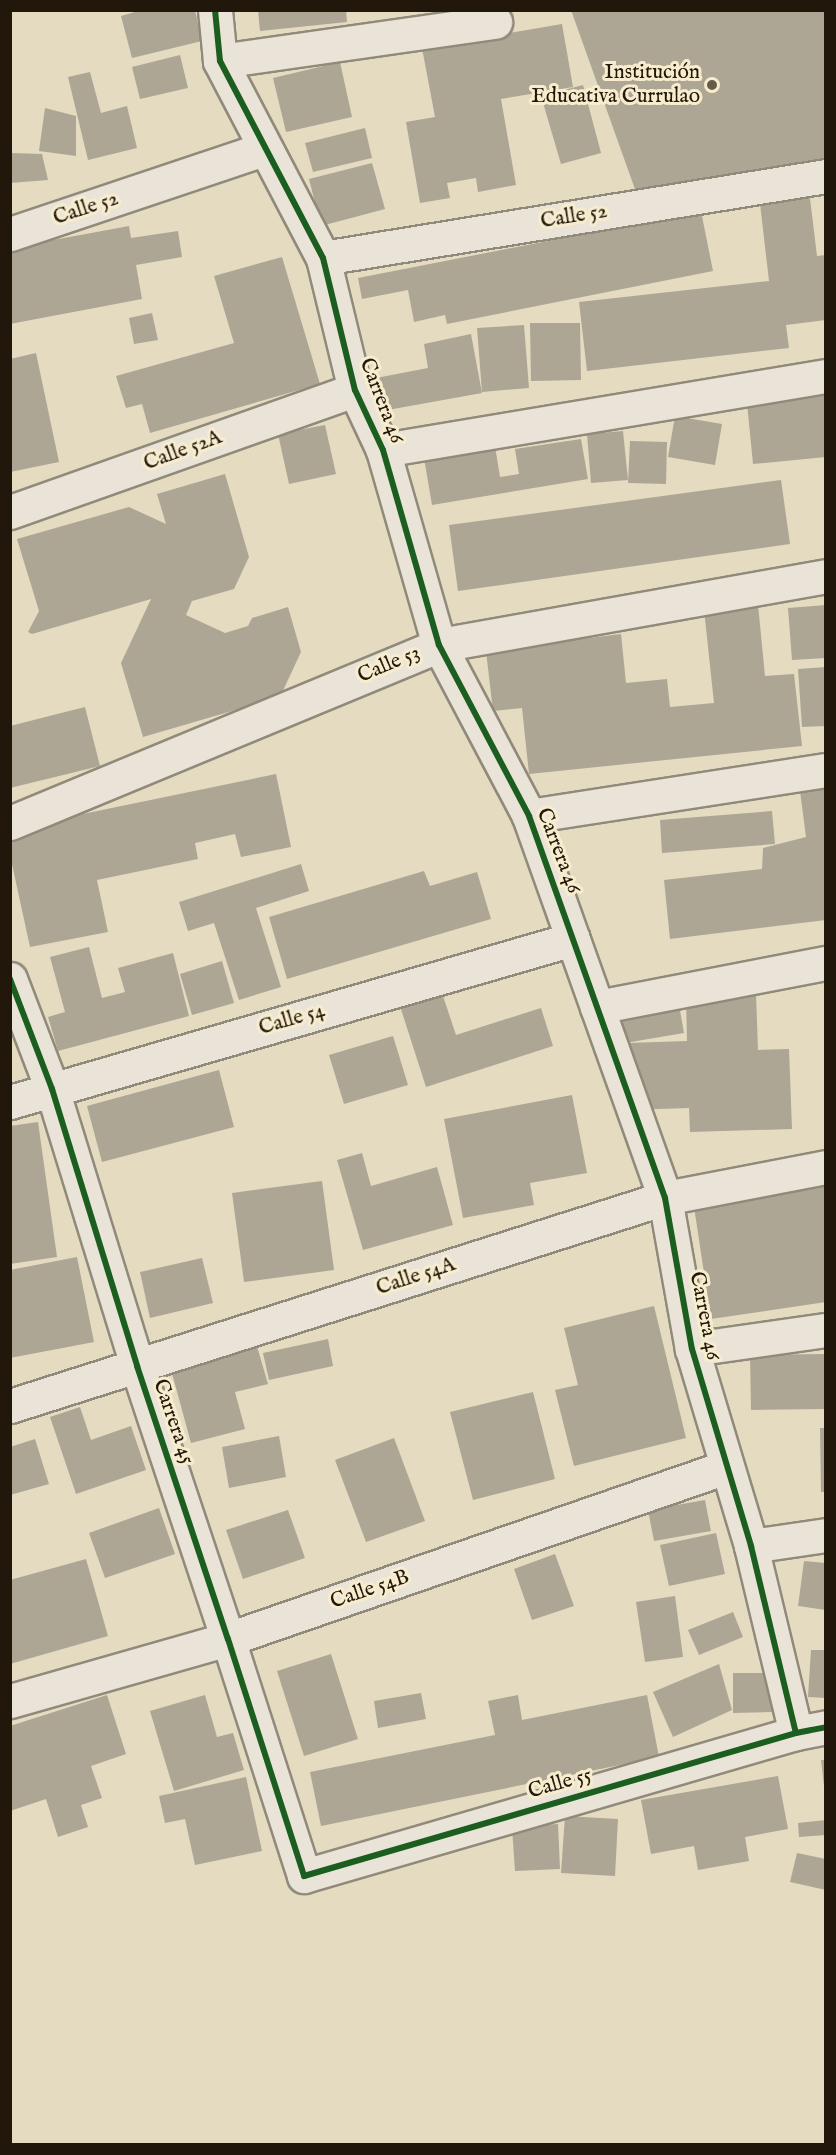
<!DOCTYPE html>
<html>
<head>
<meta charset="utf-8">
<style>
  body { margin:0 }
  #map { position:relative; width:836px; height:2155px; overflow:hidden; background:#e4dbc1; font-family:"IM FELL English",serif }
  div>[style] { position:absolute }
  .building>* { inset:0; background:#ada694 }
  .roads { filter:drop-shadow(2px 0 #908a7a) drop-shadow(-2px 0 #908a7a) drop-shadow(0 2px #908a7a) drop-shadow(0 -2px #908a7a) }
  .minor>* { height:33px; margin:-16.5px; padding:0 16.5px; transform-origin:16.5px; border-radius:16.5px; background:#e9e4d7 }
  .cycleway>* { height:6px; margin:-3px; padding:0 3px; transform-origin:3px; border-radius:3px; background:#1b5e20 }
  .dots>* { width:16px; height:16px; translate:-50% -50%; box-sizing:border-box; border:3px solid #f7edce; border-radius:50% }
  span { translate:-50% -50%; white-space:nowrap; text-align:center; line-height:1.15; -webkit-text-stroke:6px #f7edce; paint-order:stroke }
  .poi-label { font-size:21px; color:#22170b }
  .right { translate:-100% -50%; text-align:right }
  .street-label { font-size:21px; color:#22170b }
  .frame { position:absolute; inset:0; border:12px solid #22170b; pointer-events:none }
</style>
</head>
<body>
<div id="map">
  <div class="building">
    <div style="clip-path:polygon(142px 10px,195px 10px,202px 41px,132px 58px,121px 16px)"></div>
    <div style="clip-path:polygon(258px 10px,346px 10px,347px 22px,260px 31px)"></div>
    <div style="clip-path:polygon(571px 10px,826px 10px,826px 160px,636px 192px)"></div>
    <div style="clip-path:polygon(562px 24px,573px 87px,501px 99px,516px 185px,478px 192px,476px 178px,447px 183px,450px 198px,420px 203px,406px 122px,435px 117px,422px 48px)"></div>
    <div style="clip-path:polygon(180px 55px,188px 88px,140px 99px,132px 67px)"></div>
    <div style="clip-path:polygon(340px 62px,352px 117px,286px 132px,273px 78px)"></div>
    <div style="clip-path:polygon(90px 72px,101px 113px,127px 106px,137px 148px,88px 160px,68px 77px)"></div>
    <div style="clip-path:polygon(583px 85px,601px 153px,561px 164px,541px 96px)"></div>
    <div style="clip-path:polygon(45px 108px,76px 116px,76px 156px,39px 151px)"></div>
    <div style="clip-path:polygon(365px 128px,372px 158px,313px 172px,305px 143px)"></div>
    <div style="clip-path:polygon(10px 153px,42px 154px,48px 180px,10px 183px)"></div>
    <div style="clip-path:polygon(372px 163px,385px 209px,321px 226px,309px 179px)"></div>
    <div style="clip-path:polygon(809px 190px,817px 256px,826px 255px,826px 320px,786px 325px,789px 348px,587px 371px,579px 302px,769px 281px,759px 195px)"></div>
    <div style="clip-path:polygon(701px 211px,713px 271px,447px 324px,445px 315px,414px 322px,408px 290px,362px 299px,358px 278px)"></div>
    <div style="clip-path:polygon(129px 226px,131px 238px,178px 231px,182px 257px,136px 265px,142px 299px,10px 324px,10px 248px)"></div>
    <div style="clip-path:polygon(282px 257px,320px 384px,150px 433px,142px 404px,126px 408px,116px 376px,234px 343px,214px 276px)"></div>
    <div style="clip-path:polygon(152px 313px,158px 340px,134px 344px,129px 318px)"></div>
    <div style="clip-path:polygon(530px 323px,580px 323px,581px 380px,531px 381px)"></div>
    <div style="clip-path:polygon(524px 325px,529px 388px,482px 392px,477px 328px)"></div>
    <div style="clip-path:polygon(471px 334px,482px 393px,382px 411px,376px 378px,428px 368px,424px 344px)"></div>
    <div style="clip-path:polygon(36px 353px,59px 462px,10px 472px,10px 359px)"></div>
    <div style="clip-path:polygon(826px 385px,826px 457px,753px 464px,746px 393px)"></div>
    <div style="clip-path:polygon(675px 416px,722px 424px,715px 465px,668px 457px)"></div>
    <div style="clip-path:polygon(325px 425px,336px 474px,289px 484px,278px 434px)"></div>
    <div style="clip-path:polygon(623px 431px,628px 480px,591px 483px,587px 434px)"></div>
    <div style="clip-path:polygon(581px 439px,588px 479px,432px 505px,423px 452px,494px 440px,500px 477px,519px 474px,515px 449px)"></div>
    <div style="clip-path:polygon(630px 441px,667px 442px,666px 484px,628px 483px)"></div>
    <div style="clip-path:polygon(225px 474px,249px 557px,234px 589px,192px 601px,186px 615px,225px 633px,248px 626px,252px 618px,288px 607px,301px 652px,280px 697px,143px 737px,121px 663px,151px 599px,32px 634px,28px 632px,39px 611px,17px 539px,129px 507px,166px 524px,157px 494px)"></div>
    <div style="clip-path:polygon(781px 480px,790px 544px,458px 591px,449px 525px)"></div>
    <div style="clip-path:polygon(757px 594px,765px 676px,794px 674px,802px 746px,529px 774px,522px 708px,493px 711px,486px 651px,621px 634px,626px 683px,667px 679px,670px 707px,714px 703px,703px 600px)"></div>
    <div style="clip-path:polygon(826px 605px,826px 658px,792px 660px,788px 608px)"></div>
    <div style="clip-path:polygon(826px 667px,826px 726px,802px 727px,798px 669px)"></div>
    <div style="clip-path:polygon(85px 707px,100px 766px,10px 788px,10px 726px)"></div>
    <div style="clip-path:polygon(276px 774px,291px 847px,241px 857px,235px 834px,195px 843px,198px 859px,97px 880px,108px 932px,30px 947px,10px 855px,10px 829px)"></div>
    <div style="clip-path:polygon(826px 788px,826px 920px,670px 939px,664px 880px,762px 869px,763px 848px,806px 837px,800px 791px)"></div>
    <div style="clip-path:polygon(772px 811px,775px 844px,662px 853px,660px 820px)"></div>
    <div style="clip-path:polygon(301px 864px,309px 891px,256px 908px,281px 987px,239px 1000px,214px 923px,188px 931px,179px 902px)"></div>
    <div style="clip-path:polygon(424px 871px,430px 886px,477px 872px,491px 919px,287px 979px,269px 917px)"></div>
    <div style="clip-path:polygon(89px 947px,102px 998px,125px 992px,118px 968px,173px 953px,189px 1016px,58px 1051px,48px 1017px,65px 1012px,50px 957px)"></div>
    <div style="clip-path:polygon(222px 961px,234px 1003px,192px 1015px,180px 974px)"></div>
    <div style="clip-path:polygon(676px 988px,684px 1033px,619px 1044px,612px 999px)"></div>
    <div style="clip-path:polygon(441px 990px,456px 1035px,541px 1008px,553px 1046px,426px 1087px,399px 1003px)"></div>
    <div style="clip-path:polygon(756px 994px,758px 1050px,789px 1049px,792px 1129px,690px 1132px,689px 1108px,629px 1110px,627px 1043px,687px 1041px,686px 996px)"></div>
    <div style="clip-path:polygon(393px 1036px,408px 1085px,344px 1104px,329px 1055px)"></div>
    <div style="clip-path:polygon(219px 1070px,234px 1127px,102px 1162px,87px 1106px)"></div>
    <div style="clip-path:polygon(572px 1095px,587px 1173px,530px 1183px,534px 1205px,463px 1218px,444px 1119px)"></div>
    <div style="clip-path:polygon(38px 1122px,57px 1257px,10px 1264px,10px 1126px)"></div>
    <div style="clip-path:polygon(362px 1153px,371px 1186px,437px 1167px,453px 1225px,363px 1250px,337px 1160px)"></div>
    <div style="clip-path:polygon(826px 1167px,826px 1302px,711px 1319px,691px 1187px)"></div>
    <div style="clip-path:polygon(322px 1181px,334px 1270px,244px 1282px,232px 1193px)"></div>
    <div style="clip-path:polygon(77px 1257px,94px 1342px,10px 1358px,10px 1270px)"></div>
    <div style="clip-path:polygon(202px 1258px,213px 1303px,150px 1318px,140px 1272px)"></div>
    <div style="clip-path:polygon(654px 1306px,686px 1438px,574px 1466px,555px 1390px,578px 1385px,564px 1328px)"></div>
    <div style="clip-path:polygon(328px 1339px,333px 1366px,269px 1380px,263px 1353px)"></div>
    <div style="clip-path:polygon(256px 1343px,268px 1384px,235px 1392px,245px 1429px,191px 1443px,170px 1366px)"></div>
    <div style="clip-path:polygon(826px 1354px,826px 1409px,751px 1410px,750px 1355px)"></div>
    <div style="clip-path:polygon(533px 1392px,555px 1479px,473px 1500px,450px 1412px)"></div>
    <div style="clip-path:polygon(80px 1407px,91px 1440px,131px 1426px,146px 1470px,76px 1494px,50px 1417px)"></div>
    <div style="clip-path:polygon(820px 1428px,826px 1428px,826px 1492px,821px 1492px)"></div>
    <div style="clip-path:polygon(279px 1436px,286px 1477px,229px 1488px,222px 1447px)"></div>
    <div style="clip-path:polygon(394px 1438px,425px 1521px,366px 1542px,335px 1460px)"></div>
    <div style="clip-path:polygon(35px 1439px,49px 1484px,10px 1495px,10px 1447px)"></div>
    <div style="clip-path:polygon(705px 1500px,711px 1531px,654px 1541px,648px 1510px)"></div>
    <div style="clip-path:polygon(159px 1508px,175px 1554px,105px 1578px,89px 1533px)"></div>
    <div style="clip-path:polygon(288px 1510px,305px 1558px,243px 1579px,226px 1530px)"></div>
    <div style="clip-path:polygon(716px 1533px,725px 1574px,669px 1586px,660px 1545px)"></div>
    <div style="clip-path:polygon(555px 1554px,574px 1606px,532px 1620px,514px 1569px)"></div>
    <div style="clip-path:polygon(86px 1559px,108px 1636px,10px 1664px,10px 1580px)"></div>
    <div style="clip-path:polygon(804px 1561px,826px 1563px,826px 1610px,798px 1606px)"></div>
    <div style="clip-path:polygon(675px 1596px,683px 1657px,645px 1662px,636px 1602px)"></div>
    <div style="clip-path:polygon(733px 1612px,743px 1637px,699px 1655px,688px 1630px)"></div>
    <div style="clip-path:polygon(811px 1650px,826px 1650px,826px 1698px,808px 1697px)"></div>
    <div style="clip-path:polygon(331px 1654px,358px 1739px,304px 1756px,277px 1671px)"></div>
    <div style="clip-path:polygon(719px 1664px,732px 1710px,673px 1737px,653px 1692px)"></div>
    <div style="clip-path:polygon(733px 1673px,773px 1673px,773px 1712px,733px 1713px)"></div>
    <div style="clip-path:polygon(421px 1693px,426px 1719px,378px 1728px,374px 1701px)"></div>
    <div style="clip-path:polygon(107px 1695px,126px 1754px,91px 1766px,102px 1798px,81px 1805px,88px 1827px,58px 1837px,46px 1799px,10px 1811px,10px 1726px)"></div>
    <div style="clip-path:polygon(205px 1695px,217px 1737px,233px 1733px,244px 1770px,174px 1791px,150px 1711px)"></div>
    <div style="clip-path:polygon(518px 1695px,522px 1720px,647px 1695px,659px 1757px,321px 1826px,310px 1772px,495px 1735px,488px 1701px)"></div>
    <div style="clip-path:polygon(821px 1760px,826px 1760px,826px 1786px,824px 1786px)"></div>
    <div style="clip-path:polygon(778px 1776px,788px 1829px,745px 1837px,749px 1861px,698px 1870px,694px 1846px,651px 1854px,641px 1800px)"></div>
    <div style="clip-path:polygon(246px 1777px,262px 1851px,195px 1865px,185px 1819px,165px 1823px,159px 1796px)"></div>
    <div style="clip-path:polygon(565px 1816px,618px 1819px,615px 1876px,561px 1873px)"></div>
    <div style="clip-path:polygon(826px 1820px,826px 1835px,799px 1837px,798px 1823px)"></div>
    <div style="clip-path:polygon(558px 1824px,560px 1869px,515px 1871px,512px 1827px)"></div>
    <div style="clip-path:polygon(797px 1853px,826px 1859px,826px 1890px,790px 1882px)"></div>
  </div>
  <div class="roads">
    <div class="minor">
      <div style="left:215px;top:10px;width:51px;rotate:84.4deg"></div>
      <div style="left:220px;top:61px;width:222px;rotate:62.4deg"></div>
      <div style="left:323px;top:258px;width:136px;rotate:76.4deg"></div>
      <div style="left:355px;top:390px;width:66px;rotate:65deg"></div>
      <div style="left:383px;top:450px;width:203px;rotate:74deg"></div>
      <div style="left:439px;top:645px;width:193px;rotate:62.2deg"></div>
      <div style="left:529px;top:816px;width:405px;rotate:70.4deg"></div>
      <div style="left:665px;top:1198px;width:153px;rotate:79.9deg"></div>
      <div style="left:692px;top:1349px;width:206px;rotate:73.3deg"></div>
      <div style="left:751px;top:1546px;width:192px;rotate:76.5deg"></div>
      <div style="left:220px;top:61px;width:278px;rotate:-8.1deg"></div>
      <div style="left:10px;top:234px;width:268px;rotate:-18.5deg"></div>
      <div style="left:323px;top:258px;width:510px;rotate:-9.26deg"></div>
      <div style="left:383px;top:450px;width:449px;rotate:-9.5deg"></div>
      <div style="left:10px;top:512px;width:366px;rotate:-19.5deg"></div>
      <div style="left:529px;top:816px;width:301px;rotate:-8.8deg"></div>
      <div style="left:10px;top:823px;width:464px;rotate:-22.5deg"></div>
      <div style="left:439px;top:645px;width:393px;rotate:-10.1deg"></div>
      <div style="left:10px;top:979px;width:118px;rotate:69.1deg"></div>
      <div style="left:52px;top:1089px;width:290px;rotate:72.9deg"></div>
      <div style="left:137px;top:1366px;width:288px;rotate:71.6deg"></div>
      <div style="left:228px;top:1639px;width:249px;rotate:72.2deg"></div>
      <div style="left:304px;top:1876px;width:512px;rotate:-16.21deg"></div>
      <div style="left:796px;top:1733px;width:31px;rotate:-11deg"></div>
      <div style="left:597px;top:1007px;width:233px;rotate:-10.9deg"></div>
      <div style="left:10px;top:1102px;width:586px;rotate:-16.15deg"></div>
      <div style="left:692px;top:1349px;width:135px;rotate:-8.1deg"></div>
      <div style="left:10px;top:1406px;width:687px;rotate:-17.62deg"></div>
      <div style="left:665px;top:1198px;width:164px;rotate:-10.9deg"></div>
      <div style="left:751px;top:1546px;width:76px;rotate:-8.3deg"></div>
      <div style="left:10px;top:1701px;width:227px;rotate:-15.9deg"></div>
      <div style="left:228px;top:1639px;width:527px;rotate:-19.05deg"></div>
    </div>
  </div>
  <div class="cycleway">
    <div style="left:215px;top:10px;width:51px;rotate:84.4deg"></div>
    <div style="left:220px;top:61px;width:222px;rotate:62.4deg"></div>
    <div style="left:323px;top:258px;width:136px;rotate:76.4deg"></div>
    <div style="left:355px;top:390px;width:66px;rotate:65deg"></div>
    <div style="left:383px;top:450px;width:203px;rotate:74deg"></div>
    <div style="left:439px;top:645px;width:193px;rotate:62.2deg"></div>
    <div style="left:529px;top:816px;width:405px;rotate:70.4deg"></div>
    <div style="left:665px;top:1198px;width:153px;rotate:79.9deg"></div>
    <div style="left:692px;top:1349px;width:206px;rotate:73.3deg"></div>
    <div style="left:751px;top:1546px;width:192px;rotate:76.5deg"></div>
    <div style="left:10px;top:979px;width:118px;rotate:69.1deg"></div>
    <div style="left:52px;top:1089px;width:290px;rotate:72.9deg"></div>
    <div style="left:137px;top:1366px;width:288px;rotate:71.6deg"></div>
    <div style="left:228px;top:1639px;width:249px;rotate:72.2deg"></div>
    <div style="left:304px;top:1876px;width:512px;rotate:-16.21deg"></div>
    <div style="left:796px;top:1733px;width:31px;rotate:-11deg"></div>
  </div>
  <div class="dots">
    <div style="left:712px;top:85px;background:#665c4b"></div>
  </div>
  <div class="poi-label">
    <span class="right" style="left:700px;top:85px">Institución<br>Educativa Currulao</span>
  </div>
  <div class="street-label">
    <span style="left:86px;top:209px;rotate:-18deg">Calle 52</span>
    <span style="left:574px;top:217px;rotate:-9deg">Calle 52</span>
    <span style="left:381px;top:401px;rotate:69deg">Carrera 46</span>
    <span style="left:183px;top:451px;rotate:-20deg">Calle 52A</span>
    <span style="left:389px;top:665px;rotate:-23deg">Calle 53</span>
    <span style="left:558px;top:851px;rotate:69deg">Carrera 46</span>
    <span style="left:292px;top:1020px;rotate:-16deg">Calle 54</span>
    <span style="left:416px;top:1277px;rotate:-18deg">Calle 54A</span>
    <span style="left:704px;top:1316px;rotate:79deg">Carrera 46</span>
    <span style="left:173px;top:1422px;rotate:71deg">Carrera 45</span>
    <span style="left:370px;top:1590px;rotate:-19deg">Calle 54B</span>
    <span style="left:560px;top:1784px;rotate:-16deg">Calle 55</span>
  </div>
  <div class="frame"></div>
</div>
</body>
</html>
